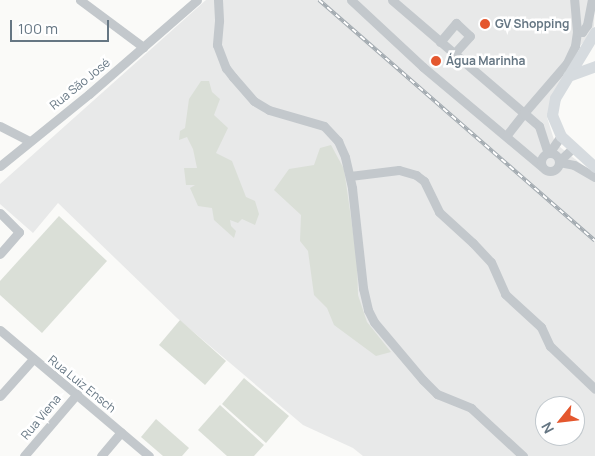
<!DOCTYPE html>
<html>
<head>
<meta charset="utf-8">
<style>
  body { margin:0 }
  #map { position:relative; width:595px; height:456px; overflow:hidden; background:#fafaf8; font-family:Manrope,sans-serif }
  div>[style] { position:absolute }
  .built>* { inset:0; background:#e8e9e9 }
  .green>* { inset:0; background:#dadfd7 }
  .minor>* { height:9px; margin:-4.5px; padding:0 4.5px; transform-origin:4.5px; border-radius:4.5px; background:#c3c8cc }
  .minor>.ring { margin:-4.5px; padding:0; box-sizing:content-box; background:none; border:9px solid #c3c8cc; border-radius:50% }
  .major>* { height:11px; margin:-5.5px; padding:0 5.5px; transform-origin:5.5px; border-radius:5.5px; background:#d6dbdf }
  .rail>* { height:4px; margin-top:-2px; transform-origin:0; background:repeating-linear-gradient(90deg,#fff 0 5.5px,#a2aab0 0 11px); box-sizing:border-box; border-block:1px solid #a2aab0 }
  .dots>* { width:14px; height:14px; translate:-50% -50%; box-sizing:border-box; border:2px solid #fff; border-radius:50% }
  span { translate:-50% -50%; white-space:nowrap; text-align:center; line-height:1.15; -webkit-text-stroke:5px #fff; paint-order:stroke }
  .poi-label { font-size:12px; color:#657683; font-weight:700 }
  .left { translate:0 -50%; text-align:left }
  .street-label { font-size:12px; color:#657683 }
  .north { position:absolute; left:535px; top:396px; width:50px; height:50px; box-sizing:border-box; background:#fff; border:1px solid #c1c8cd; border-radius:50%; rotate:241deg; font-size:14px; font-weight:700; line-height:20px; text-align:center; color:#657683 }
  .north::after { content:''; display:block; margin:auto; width:18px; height:22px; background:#e4572e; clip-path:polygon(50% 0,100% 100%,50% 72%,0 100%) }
  .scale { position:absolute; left:10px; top:20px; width:99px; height:22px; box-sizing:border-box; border:2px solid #657683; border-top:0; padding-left:6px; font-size:15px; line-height:18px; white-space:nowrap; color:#657683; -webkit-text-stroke:4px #fff; paint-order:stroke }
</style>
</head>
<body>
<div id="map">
  <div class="built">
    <div style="clip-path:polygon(evenodd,206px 0,595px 0,594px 26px,591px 34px,579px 47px,547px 117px,555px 143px,595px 175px,595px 456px,363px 456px,353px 448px,303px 425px,177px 318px,58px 203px,33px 233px,0 204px,0 184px,206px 0,435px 103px,464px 125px,529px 185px,528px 185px,435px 103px,206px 0,545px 406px,575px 406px,575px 436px,545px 436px,545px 406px)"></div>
  </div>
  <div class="green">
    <div style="clip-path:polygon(201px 81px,209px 81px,212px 92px,220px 99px,214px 115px,228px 128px,216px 153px,232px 161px,246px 197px,255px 201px,259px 214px,255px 225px,242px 219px,238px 223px,230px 220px,231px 226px,236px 231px,234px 238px,214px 220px,212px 208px,198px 206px,190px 188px,195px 185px,186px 185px,184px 168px,197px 168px,193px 149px,187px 137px,179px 140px,180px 131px,185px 128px,189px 99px)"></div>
    <div style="clip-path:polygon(331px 145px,344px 169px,357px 260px,358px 295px,367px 322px,391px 352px,376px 356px,334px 325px,327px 308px,314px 295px,308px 251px,300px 241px,301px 215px,274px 190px,289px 169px,314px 165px,320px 148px)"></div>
    <div style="clip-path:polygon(59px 216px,107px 261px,42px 333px,0 295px,0 281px)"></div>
    <div style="clip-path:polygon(180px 320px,226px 361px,205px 385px,159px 345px)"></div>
    <div style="clip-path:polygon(244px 378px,289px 416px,266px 443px,222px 404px)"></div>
    <div style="clip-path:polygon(220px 405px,264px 445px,254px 456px,227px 456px,198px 430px)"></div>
    <div style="clip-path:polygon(156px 419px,189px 448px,182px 456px,163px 456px,141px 437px)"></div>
  </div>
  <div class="minor">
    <div style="left:80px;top:0;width:79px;rotate:36.7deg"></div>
    <div style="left:218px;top:0;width:21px;rotate:87deg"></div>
    <div style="left:219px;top:21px;width:24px;rotate:95deg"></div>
    <div style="left:217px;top:45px;width:25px;rotate:69deg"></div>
    <div style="left:226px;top:68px;width:11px;rotate:52deg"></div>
    <div style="left:233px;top:77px;width:32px;rotate:49deg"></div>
    <div style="left:254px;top:101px;width:17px;rotate:31deg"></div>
    <div style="left:269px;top:110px;width:57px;rotate:16.2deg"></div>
    <div style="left:324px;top:126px;width:21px;rotate:47deg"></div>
    <div style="left:338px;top:141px;width:17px;rotate:66deg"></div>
    <div style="left:345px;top:157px;width:32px;rotate:77deg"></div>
    <div style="left:352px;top:188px;width:101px;rotate:83.7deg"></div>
    <div style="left:363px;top:288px;width:23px;rotate:77deg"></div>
    <div style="left:368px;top:310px;width:13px;rotate:63deg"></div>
    <div style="left:374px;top:322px;width:76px;rotate:49.8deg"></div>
    <div style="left:423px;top:380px;width:20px;rotate:45deg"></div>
    <div style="left:437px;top:394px;width:37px;rotate:22deg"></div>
    <div style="left:471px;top:408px;width:71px;rotate:42.7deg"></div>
    <div style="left:351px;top:0;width:98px;rotate:42.9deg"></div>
    <div style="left:423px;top:67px;width:155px;rotate:40deg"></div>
    <div style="left:392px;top:0;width:174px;rotate:40.6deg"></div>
    <div style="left:524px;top:113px;width:66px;rotate:-49.3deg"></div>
    <div style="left:567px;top:63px;width:19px;rotate:-65deg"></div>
    <div style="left:575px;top:46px;width:14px;rotate:-82deg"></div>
    <div style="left:577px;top:32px;width:32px;rotate:-95deg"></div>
    <div style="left:577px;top:32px;width:5px"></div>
    <div style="left:582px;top:32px;width:9px;rotate:-54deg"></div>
    <div style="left:587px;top:25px;width:25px;rotate:-79deg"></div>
    <div style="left:440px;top:42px;width:25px;rotate:-50deg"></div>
    <div style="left:456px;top:23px;width:19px;rotate:43deg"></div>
    <div style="left:470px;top:36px;width:24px;rotate:132deg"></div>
    <div style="left:0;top:126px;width:33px;rotate:27deg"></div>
    <div style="left:506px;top:136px;width:29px;rotate:-52deg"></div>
    <div style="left:524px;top:113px;width:20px;rotate:41deg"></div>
    <div style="left:539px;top:126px;width:28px;rotate:72deg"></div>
    <div style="left:549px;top:153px;width:21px;rotate:-55deg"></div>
    <div class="ring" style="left:541px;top:153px;width:9px;height:9px"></div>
    <div style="left:559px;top:161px;width:19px;rotate:-43deg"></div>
    <div style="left:559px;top:162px;width:15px;rotate:11deg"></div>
    <div style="left:574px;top:165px;width:24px;rotate:30deg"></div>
    <div style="left:0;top:166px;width:114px;rotate:-39deg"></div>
    <div style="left:89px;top:94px;width:143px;rotate:-41deg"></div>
    <div style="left:350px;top:176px;width:49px;rotate:-7deg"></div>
    <div style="left:399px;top:170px;width:18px;rotate:16deg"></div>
    <div style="left:416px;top:175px;width:10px;rotate:37deg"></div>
    <div style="left:424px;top:181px;width:34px;rotate:64deg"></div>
    <div style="left:439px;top:212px;width:46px;rotate:42.4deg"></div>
    <div style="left:473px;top:243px;width:26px;rotate:47deg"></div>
    <div style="left:491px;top:262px;width:35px;rotate:66deg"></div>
    <div style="left:505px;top:294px;width:49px;rotate:42.5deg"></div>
    <div style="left:541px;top:327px;width:21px;rotate:65deg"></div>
    <div style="left:550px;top:346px;width:62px;rotate:43.7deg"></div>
    <div style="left:0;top:213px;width:27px;rotate:45deg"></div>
    <div style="left:19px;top:232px;width:29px;rotate:131deg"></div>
    <div style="left:0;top:330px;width:195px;rotate:40.2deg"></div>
    <div style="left:0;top:396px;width:50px;rotate:-48.3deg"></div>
    <div style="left:24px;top:456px;width:82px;rotate:-49.5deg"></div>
    <div style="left:101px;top:456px;width:31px;rotate:-50deg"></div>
  </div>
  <div class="major">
    <div style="left:595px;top:32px;width:77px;rotate:121.2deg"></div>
    <div style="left:555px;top:98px;width:17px;rotate:100deg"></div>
    <div style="left:552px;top:115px;width:23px;rotate:67deg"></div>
    <div style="left:561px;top:136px;width:46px;rotate:42.4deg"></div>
    <div style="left:568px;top:76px;width:29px;rotate:-20deg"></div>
  </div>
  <div class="rail">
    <div style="left:319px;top:0;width:366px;rotate:41.1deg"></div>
  </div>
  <div class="dots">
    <div style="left:485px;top:24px;background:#e4572e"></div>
    <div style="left:436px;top:61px;background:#e4572e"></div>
  </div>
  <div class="poi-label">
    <span class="left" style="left:495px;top:24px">GV Shopping</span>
    <span class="left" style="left:446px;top:61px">Água Marinha</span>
  </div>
  <div class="street-label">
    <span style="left:80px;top:84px;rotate:-39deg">Rua São José</span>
    <span style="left:82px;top:384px;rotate:39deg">Rua Luiz Ensch</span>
    <span style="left:41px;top:417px;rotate:-50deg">Rua Viena</span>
  </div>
  <div class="north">N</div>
  <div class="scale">100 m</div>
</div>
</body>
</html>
